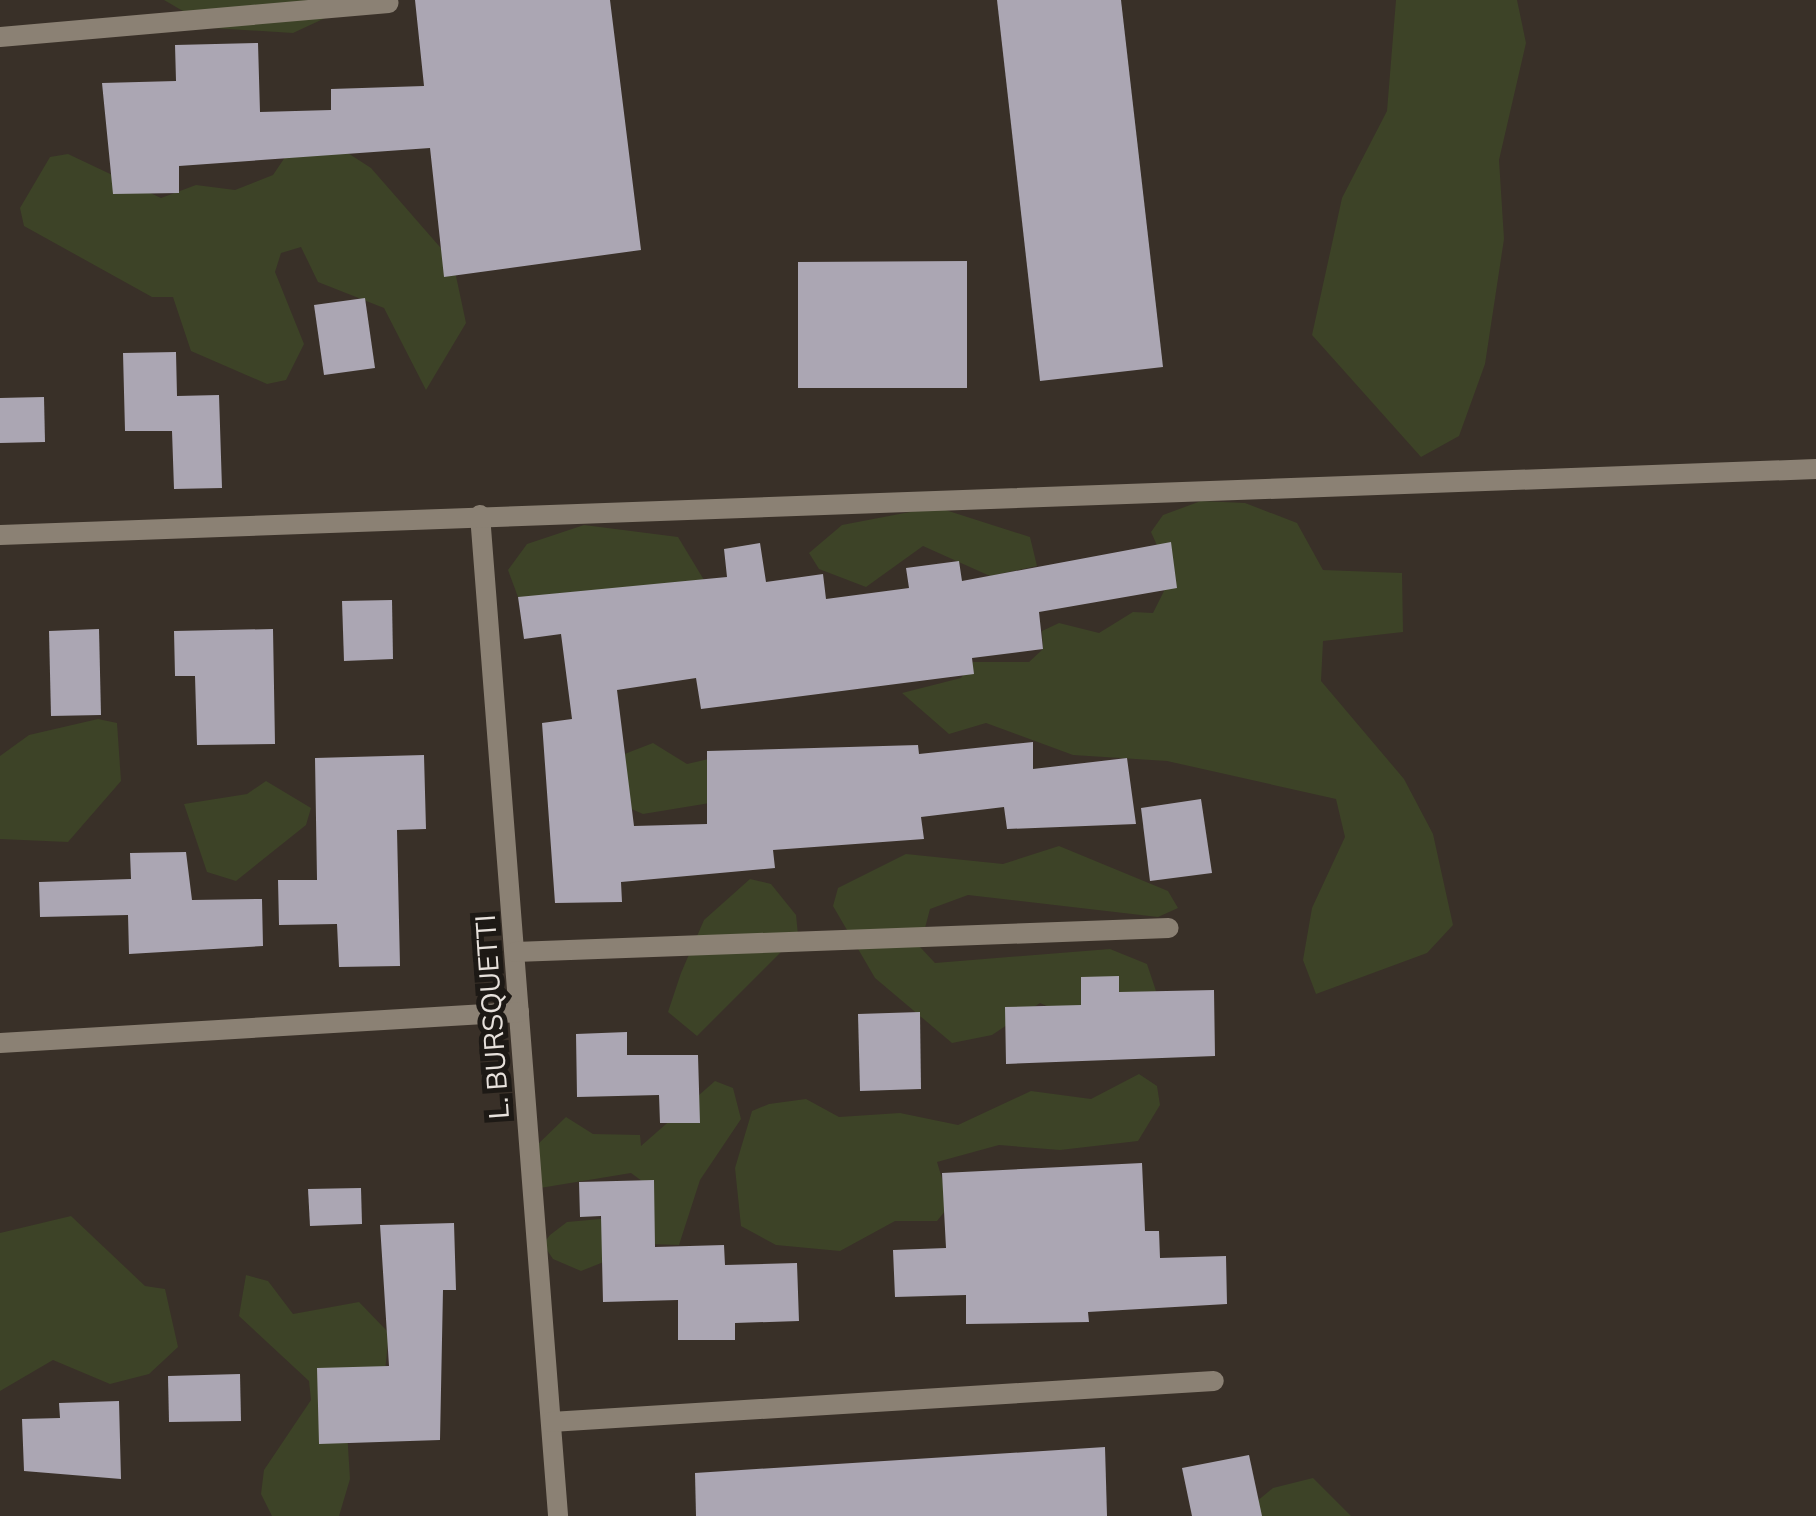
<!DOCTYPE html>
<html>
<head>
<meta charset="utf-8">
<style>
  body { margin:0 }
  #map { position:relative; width:1816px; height:1516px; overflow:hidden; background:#393028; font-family:Mulish,sans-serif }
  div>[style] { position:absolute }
  .green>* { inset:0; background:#3d4327 }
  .building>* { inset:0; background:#aba6b3 }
  .service>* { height:20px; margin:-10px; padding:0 10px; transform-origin:10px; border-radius:10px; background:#8b8174 }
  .minor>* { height:20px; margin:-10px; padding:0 10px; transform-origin:10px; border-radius:10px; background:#8b8174 }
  span { translate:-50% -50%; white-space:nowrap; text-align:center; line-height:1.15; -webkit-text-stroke:10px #1d1915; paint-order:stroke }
  .street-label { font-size:28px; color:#e7e1dc }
</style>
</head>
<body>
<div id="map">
  <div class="green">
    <div style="clip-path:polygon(164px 0,364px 0,293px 33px,212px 28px)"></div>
    <div style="clip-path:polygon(1396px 0,1517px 0,1526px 43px,1499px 160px,1504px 239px,1485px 364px,1459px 436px,1421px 457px,1312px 335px,1342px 198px,1387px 111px)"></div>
    <div style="clip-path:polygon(306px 126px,371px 168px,453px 262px,466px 323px,426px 390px,384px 308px,318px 282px,301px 247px,281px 253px,275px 272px,304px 344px,286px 380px,267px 384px,191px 351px,173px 297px,152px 297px,24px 226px,20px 208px,50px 157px,68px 154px,161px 198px,196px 185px,235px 190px,273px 175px)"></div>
    <div style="clip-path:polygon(1201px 501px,1245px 503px,1297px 523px,1323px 570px,1402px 573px,1403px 632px,1323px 641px,1321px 681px,1404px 779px,1433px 834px,1453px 925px,1427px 953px,1316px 994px,1303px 960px,1312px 908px,1345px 837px,1336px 799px,1167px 761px,1073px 755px,986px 723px,949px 734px,902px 693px,961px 678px,973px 662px,1029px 662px,1043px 649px,1042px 631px,1059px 623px,1099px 633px,1133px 612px,1153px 613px,1171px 577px,1151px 532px,1163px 515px)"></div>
    <div style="clip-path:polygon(936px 507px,1030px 537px,1037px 566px,990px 576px,923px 546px,866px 587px,819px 569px,809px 553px,842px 525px)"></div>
    <div style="clip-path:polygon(584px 525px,678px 537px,704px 580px,538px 604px,518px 597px,508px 570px,527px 544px)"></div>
    <div style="clip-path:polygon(98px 719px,117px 723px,121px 781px,68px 842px,0 839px,0 756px,29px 735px)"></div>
    <div style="clip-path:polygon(653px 743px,687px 764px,726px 755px,722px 801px,643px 814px,615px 802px,622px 755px)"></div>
    <div style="clip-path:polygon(266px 781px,311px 808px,306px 825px,236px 881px,207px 872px,184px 804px,247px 794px)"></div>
    <div style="clip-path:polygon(1059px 846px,1168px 891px,1178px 908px,1158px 917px,968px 895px,930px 909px,920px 947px,935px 963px,1110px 949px,1147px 964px,1159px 1000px,1058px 1011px,1040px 1003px,992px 1035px,952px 1043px,875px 978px,833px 906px,838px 888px,906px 854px,1003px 864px)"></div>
    <div style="clip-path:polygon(750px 879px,771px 884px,796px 915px,798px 935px,697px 1036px,668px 1012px,681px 973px,704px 920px)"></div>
    <div style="clip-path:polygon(1139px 1074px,1157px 1086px,1160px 1105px,1138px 1141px,1060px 1150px,999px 1145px,937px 1162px,950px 1205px,937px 1221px,895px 1221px,840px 1251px,776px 1245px,741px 1226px,735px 1168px,752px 1111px,769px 1104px,806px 1099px,839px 1117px,900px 1113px,958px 1125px,1031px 1091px,1091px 1099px)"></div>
    <div style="clip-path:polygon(715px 1081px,733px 1088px,741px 1119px,700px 1180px,679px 1245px,649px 1244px,581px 1271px,553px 1259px,543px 1244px,550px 1235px,567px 1222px,611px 1218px,646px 1184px,631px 1173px,540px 1188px,536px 1146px,566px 1117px,593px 1134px,640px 1135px,641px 1146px)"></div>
    <div style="clip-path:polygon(71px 1216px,145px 1286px,165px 1289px,178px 1347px,149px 1374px,110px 1384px,53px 1360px,0 1391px,0 1233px)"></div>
    <div style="clip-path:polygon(246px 1275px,268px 1281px,293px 1314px,359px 1302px,389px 1333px,385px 1371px,346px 1414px,350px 1479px,339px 1516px,272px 1516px,261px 1494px,264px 1470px,311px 1400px,309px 1381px,239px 1316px)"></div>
    <div style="clip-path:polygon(1313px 1478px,1351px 1516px,1239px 1516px,1273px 1488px)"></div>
  </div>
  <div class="building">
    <div style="clip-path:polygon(415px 0,610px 0,641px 250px,444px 277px,430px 148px,179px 166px,179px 193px,113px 194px,102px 83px,176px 81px,175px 45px,258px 43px,260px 112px,331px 110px,331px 89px,424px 86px)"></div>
    <div style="clip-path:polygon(997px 0,1121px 0,1163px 367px,1040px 381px)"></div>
    <div style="clip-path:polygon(967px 261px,967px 388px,798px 388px,798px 262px)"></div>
    <div style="clip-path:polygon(365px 298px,375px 368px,324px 375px,314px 305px)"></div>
    <div style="clip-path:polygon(176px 352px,177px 396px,219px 395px,222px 488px,174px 489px,172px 431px,125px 431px,123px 353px)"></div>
    <div style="clip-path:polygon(44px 397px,45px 442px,0 443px,0 398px)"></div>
    <div style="clip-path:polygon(1171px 542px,1177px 588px,1039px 612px,1043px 649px,972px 658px,974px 674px,701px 709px,696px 678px,617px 690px,634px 826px,707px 824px,707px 751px,918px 745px,919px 754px,1033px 742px,1033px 769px,1127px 758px,1136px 824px,1007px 829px,1004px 807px,921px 817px,924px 839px,773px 850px,775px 868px,621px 882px,622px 902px,555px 903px,542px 723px,572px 719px,561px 634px,524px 639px,518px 597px,727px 577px,724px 549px,760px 543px,766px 582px,823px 574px,826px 599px,909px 588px,906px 568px,959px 561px,962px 581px)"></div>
    <div style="clip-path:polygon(392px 600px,393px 659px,344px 661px,342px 601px)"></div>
    <div style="clip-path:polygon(99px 629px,101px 715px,51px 716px,49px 631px)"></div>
    <div style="clip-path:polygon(273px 629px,275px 744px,197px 745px,195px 676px,175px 676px,174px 631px)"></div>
    <div style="clip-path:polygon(424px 755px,426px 829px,397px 830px,400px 966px,339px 967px,337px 924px,279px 925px,278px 880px,317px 880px,315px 758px)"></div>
    <div style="clip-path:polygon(1201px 799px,1212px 873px,1150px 881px,1141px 808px)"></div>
    <div style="clip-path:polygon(186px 852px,192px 900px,262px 899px,263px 946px,129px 954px,128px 915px,40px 917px,39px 882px,131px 879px,130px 853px)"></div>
    <div style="clip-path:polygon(1119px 976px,1119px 992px,1214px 990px,1215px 1056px,1006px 1064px,1005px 1007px,1081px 1005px,1081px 977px)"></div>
    <div style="clip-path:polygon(920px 1012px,921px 1089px,860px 1091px,858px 1014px)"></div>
    <div style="clip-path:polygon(627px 1032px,627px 1055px,698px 1055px,700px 1123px,660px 1123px,659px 1095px,577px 1097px,576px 1034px)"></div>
    <div style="clip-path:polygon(1142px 1163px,1145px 1231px,1159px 1231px,1160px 1258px,1226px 1256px,1227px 1304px,1088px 1312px,1089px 1322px,966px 1324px,966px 1295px,895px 1297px,893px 1250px,946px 1248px,942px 1173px)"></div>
    <div style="clip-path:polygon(654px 1180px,655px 1247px,724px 1245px,725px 1265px,797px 1263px,799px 1321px,735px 1323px,735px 1340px,678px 1340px,678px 1300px,603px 1302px,601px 1216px,580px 1217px,579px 1182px)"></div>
    <div style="clip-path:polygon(361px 1188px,362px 1224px,310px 1226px,308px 1189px)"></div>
    <div style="clip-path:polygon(454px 1223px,456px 1290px,443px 1290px,440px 1440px,319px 1444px,317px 1368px,389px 1366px,380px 1225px)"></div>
    <div style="clip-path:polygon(240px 1374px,241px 1421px,169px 1422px,168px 1376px)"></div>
    <div style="clip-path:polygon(119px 1401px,121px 1479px,24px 1471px,22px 1419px,60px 1418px,59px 1403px)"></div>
    <div style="clip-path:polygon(1105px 1447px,1107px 1516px,696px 1516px,695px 1473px)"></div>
    <div style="clip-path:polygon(1249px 1455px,1262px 1516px,1192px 1516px,1182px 1468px)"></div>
  </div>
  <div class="service">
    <div style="left:0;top:37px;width:390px;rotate:-5deg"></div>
  </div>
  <div class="minor">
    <div style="left:480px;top:515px;width:1004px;rotate:85.54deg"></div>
    <div style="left:0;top:535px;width:1817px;rotate:-2.08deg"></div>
    <div style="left:515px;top:952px;width:654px;rotate:-2.1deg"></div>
    <div style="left:0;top:1043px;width:520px;rotate:-3.42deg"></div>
    <div style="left:551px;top:1422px;width:664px;rotate:-3.54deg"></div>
  </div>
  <div class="street-label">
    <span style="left:492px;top:1017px;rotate:-94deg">L. BURSQUETTI</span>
  </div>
</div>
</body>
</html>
